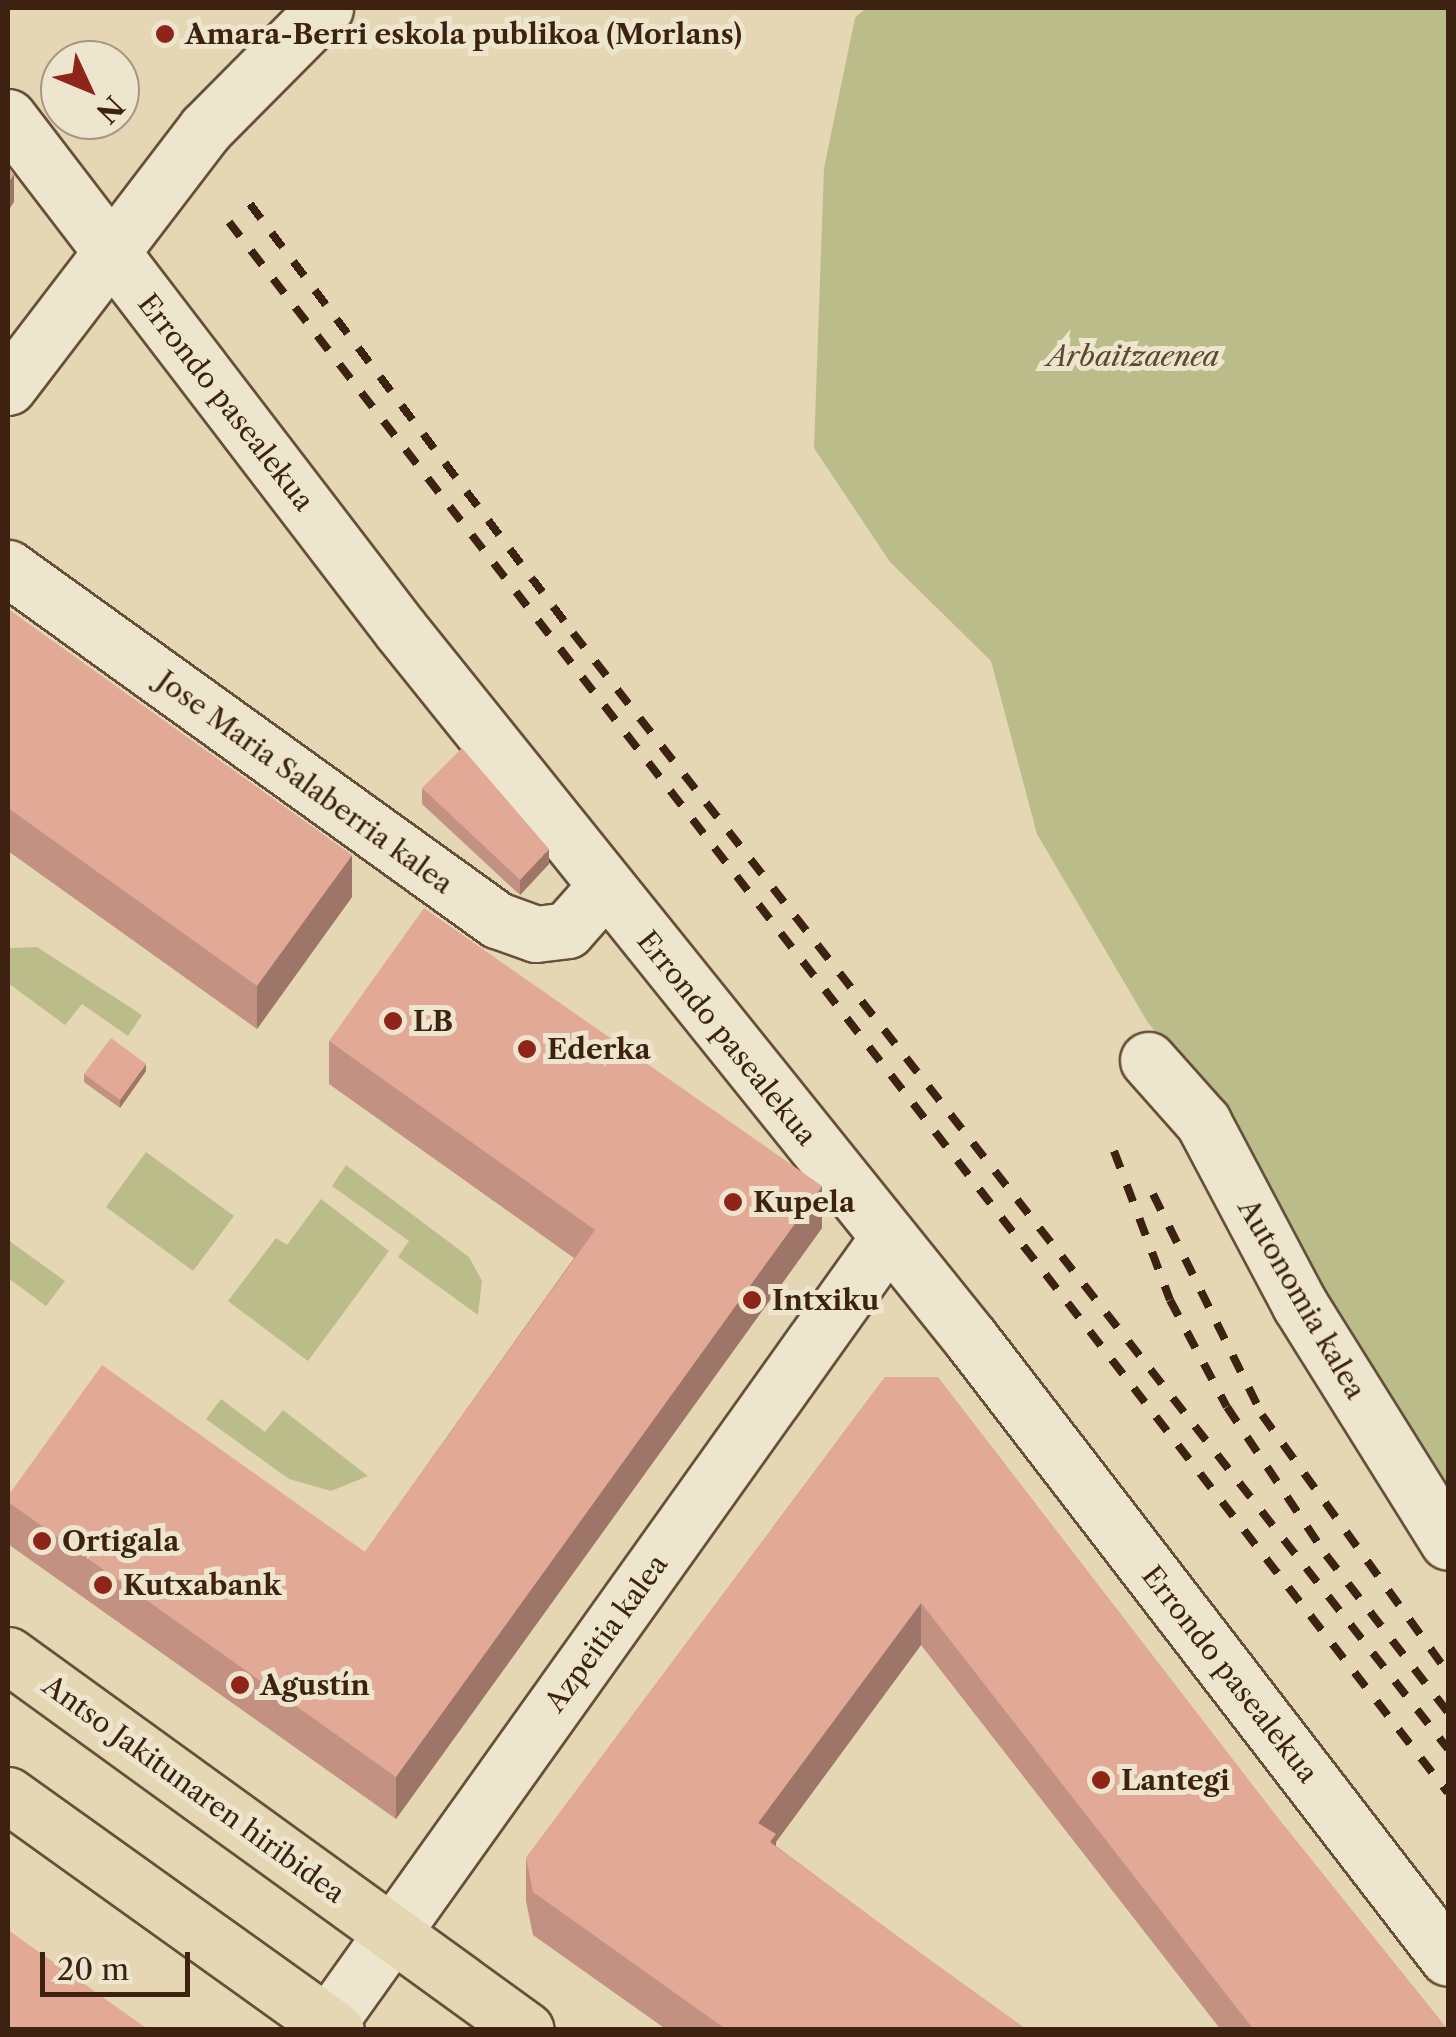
<!DOCTYPE html>
<html>
<head>
<meta charset="utf-8">
<style>
  body { margin:0 }
  #map { position:relative; width:1456px; height:2037px; overflow:hidden; background:#e5d7b3; font-family:"Libre Caslon Text",serif }
  div>[style] { position:absolute }
  .green>* { inset:0; background:#babd89 }
  .roads { filter:drop-shadow(2px 0 #674f3a) drop-shadow(-2px 0 #674f3a) drop-shadow(0 2px #674f3a) drop-shadow(0 -2px #674f3a) }
  .minor>* { height:55px; margin:-27.5px; padding:0 27.5px; transform-origin:27.5px; border-radius:27.5px; background:#eee5ce }
  .major>* { height:55px; margin:-27.5px; padding:0 27.5px; transform-origin:27.5px; border-radius:27.5px; background:#e5d7b3 }
  .rail>* { height:8px; margin-top:-4px; transform-origin:0; background:repeating-linear-gradient(90deg,#3d2211 0 18px,transparent 0 36px) }
  .wall>* { inset:0; background:#c29181 }
  .shaded-wall>* { inset:0; background:#9e7669 }
  .building>* { inset:0; background:#e1a996 }
  .dots>* { width:28px; height:28px; translate:-50% -50%; box-sizing:border-box; border:5px solid #eee5ce; border-radius:50% }
  span { translate:-50% -50%; white-space:nowrap; text-align:center; line-height:1.15; -webkit-text-stroke:10px #eee5ce; paint-order:stroke }
  .poi-label { font-size:28px; color:#3d2211; font-weight:700 }
  .left { translate:0 -50%; text-align:left }
  .park-label { font-size:28px; color:#5c492f; font-style:italic }
  .street-label { font-size:28px; color:#3d2211 }
  .frame { position:absolute; inset:0; border:10px solid #3d2211; pointer-events:none }
  .north { position:absolute; left:40px; top:40px; width:100px; height:100px; box-sizing:border-box; background:#eee5ce; border:2px solid #a79782; border-radius:50%; rotate:134deg; font-size:28px; font-weight:700; line-height:40px; text-align:center; color:#3d2211 }
  .north::after { content:''; display:block; margin:auto; width:35px; height:45px; background:#8f2418; clip-path:polygon(50% 0,100% 100%,50% 72%,0 100%) }
  .scale { position:absolute; left:40px; top:1952px; width:150px; height:45px; box-sizing:border-box; border:5px solid #3d2211; border-top:0; padding-left:12px; font-size:30px; line-height:35px; white-space:nowrap; color:#3d2211; -webkit-text-stroke:8px #eee5ce; paint-order:stroke }
</style>
</head>
<body>
<div id="map">
  <div class="green">
    <div style="clip-path:polygon(866px 8px,1448px 8px,1448px 1502px,1320px 1301px,1247px 1150px,1147px 1021px,1037px 834px,991px 661px,890px 562px,814px 448px,824px 168px,855px 18px)"></div>
    <div style="clip-path:polygon(37px 947px,142px 1015px,128px 1036px,82px 1004px,65px 1025px,8px 983px,8px 948px)"></div>
    <div style="clip-path:polygon(146px 1152px,234px 1216px,193px 1271px,106px 1207px)"></div>
    <div style="clip-path:polygon(346px 1165px,469px 1257px,482px 1281px,478px 1315px,398px 1257px,409px 1241px,332px 1186px)"></div>
    <div style="clip-path:polygon(321px 1199px,389px 1251px,308px 1361px,228px 1301px,276px 1238px,287px 1245px)"></div>
    <div style="clip-path:polygon(8px 1240px,65px 1281px,46px 1306px,8px 1278px)"></div>
    <div style="clip-path:polygon(221px 1399px,265px 1432px,283px 1410px,368px 1476px,331px 1491px,289px 1479px,206px 1419px)"></div>
  </div>
  <div class="roads">
    <div class="minor">
      <div style="left:8px;top:117px;width:645px;rotate:52.56deg"></div>
      <div style="left:400px;top:629px;width:911px;rotate:51.19deg"></div>
      <div style="left:971px;top:1339px;width:781px;rotate:52.38deg"></div>
      <div style="left:8px;top:387px;width:326px;rotate:-52.6deg"></div>
      <div style="left:206px;top:128px;width:169px;rotate:-45.2deg"></div>
      <div style="left:8px;top:568px;width:603px;rotate:35.75deg"></div>
      <div style="left:497px;top:920px;width:41px;rotate:19.7deg"></div>
      <div style="left:536px;top:934px;width:31px;rotate:-7deg"></div>
      <div style="left:567px;top:930px;width:57px;rotate:-48.5deg"></div>
      <div style="left:1148px;top:1060px;width:83px;rotate:48.4deg"></div>
      <div style="left:1203px;top:1122px;width:207px;rotate:62.1deg"></div>
      <div style="left:1300px;top:1305px;width:279px;rotate:58deg"></div>
      <div style="left:323px;top:2030px;width:973px;rotate:-54.5deg"></div>
    </div>
    <div class="major">
      <div style="left:8px;top:1655px;width:639px;rotate:35.9deg"></div>
      <div style="left:8px;top:1795px;width:403px;rotate:35.6deg"></div>
    </div>
  </div>
  <div class="rail">
    <div style="left:250px;top:204px;width:537px;rotate:53.02deg"></div>
    <div style="left:573px;top:633px;width:1418px;rotate:51.9deg"></div>
    <div style="left:229px;top:222px;width:1988px;rotate:52.19deg"></div>
    <div style="left:1114px;top:1151px;width:159px;rotate:69.4deg"></div>
    <div style="left:1170px;top:1300px;width:121px;rotate:62deg"></div>
    <div style="left:1227px;top:1407px;width:178px;rotate:56.2deg"></div>
    <div style="left:1326px;top:1555px;width:199px;rotate:52.2deg"></div>
    <div style="left:1153px;top:1194px;width:246px;rotate:63.7deg"></div>
    <div style="left:1262px;top:1415px;width:318px;rotate:54.2deg"></div>
  </div>
  <div class="wall">
    <div style="clip-path:polygon(8px 609px,352px 897px,257px 1029px,8px 851px)"></div>
    <div style="clip-path:polygon(422px 788px,549px 864px,520px 895px,422px 804px)"></div>
    <div style="clip-path:polygon(329px 1041px,822px 1228px,396px 1819px,8px 1544px,8px 1496px,365px 1552px,574px 1258px,329px 1084px)"></div>
    <div style="clip-path:polygon(146px 1071px,120px 1108px,84px 1082px,84px 1074px)"></div>
    <div style="clip-path:polygon(885px 1377px,1285px 1827px,1448px 2030px,1221px 2030px,921px 1645px,776px 1842px,776px 1846px,898px 1937px,1027px 2030px,667px 2030px,533px 1935px,526px 1901px,526px 1858px)"></div>
  </div>
  <div class="shaded-wall">
    <div style="clip-path:polygon(14px 174px,14px 202px,8px 211px,8px 183px)"></div>
    <div style="clip-path:polygon(549px 849px,549px 864px,520px 895px,520px 880px)"></div>
    <div style="clip-path:polygon(352px 855px,352px 897px,257px 1029px,257px 986px)"></div>
    <div style="clip-path:polygon(146px 1064px,146px 1071px,120px 1108px,120px 1100px)"></div>
    <div style="clip-path:polygon(822px 1186px,822px 1228px,396px 1819px,396px 1777px)"></div>
    <div style="clip-path:polygon(921px 1603px,921px 1645px,776px 1842px,776px 1876px,758px 1823px)"></div>
  </div>
  <div class="building">
    <div style="clip-path:polygon(8px 166px,14px 174px,8px 183px)"></div>
    <div style="clip-path:polygon(8px 609px,352px 855px,257px 986px,8px 808px)"></div>
    <div style="clip-path:polygon(462px 748px,549px 849px,520px 880px,422px 788px)"></div>
    <div style="clip-path:polygon(424px 908px,822px 1186px,396px 1777px,8px 1502px,8px 1496px,102px 1365px,365px 1552px,595px 1230px,329px 1041px)"></div>
    <div style="clip-path:polygon(111px 1038px,146px 1064px,120px 1100px,84px 1074px)"></div>
    <div style="clip-path:polygon(885px 1377px,938px 1377px,1285px 1827px,1448px 2030px,1254px 2030px,921px 1603px,758px 1823px,776px 1834px,770px 1842px,898px 1937px,1027px 2030px,727px 2030px,533px 1892px,526px 1858px)"></div>
    <div style="clip-path:polygon(8px 1930px,149px 2030px,8px 2030px)"></div>
  </div>
  <div class="dots">
    <div style="left:165px;top:34px;background:#8f2418"></div>
    <div style="left:393px;top:1021px;background:#8f2418"></div>
    <div style="left:527px;top:1049px;background:#8f2418"></div>
    <div style="left:733px;top:1202px;background:#8f2418"></div>
    <div style="left:752px;top:1300px;background:#8f2418"></div>
    <div style="left:42px;top:1541px;background:#8f2418"></div>
    <div style="left:103px;top:1585px;background:#8f2418"></div>
    <div style="left:240px;top:1685px;background:#8f2418"></div>
    <div style="left:1101px;top:1780px;background:#8f2418"></div>
  </div>
  <div class="poi-label">
    <span class="left" style="left:185px;top:34px">Amara-Berri eskola publikoa (Morlans)</span>
    <span class="left" style="left:413px;top:1021px">LB</span>
    <span class="left" style="left:547px;top:1049px">Ederka</span>
    <span class="left" style="left:753px;top:1202px">Kupela</span>
    <span class="left" style="left:772px;top:1300px">Intxiku</span>
    <span class="left" style="left:62px;top:1541px">Ortigala</span>
    <span class="left" style="left:123px;top:1585px">Kutxabank</span>
    <span class="left" style="left:260px;top:1685px">Agustín</span>
    <span class="left" style="left:1121px;top:1780px">Lantegi</span>
  </div>
  <div class="park-label">
    <span style="left:1133px;top:356px">Arbaitzaenea</span>
  </div>
  <div class="street-label">
    <span style="left:226px;top:402px;rotate:52deg">Errondo pasealekua</span>
    <span style="left:305px;top:782px;rotate:36deg">Jose Maria Salaberria kalea</span>
    <span style="left:727px;top:1038px;rotate:51deg">Errondo pasealekua</span>
    <span style="left:1302px;top:1299px;rotate:60deg">Autonomia kalea</span>
    <span style="left:606px;top:1633px;rotate:-54deg">Azpeitia kalea</span>
    <span style="left:1230px;top:1674px;rotate:52deg">Errondo pasealekua</span>
    <span style="left:194px;top:1789px;rotate:36deg">Antso Jakitunaren hiribidea</span>
  </div>
  <div class="frame"></div>
  <div class="north">N</div>
  <div class="scale">20 m</div>
</div>
</body>
</html>
